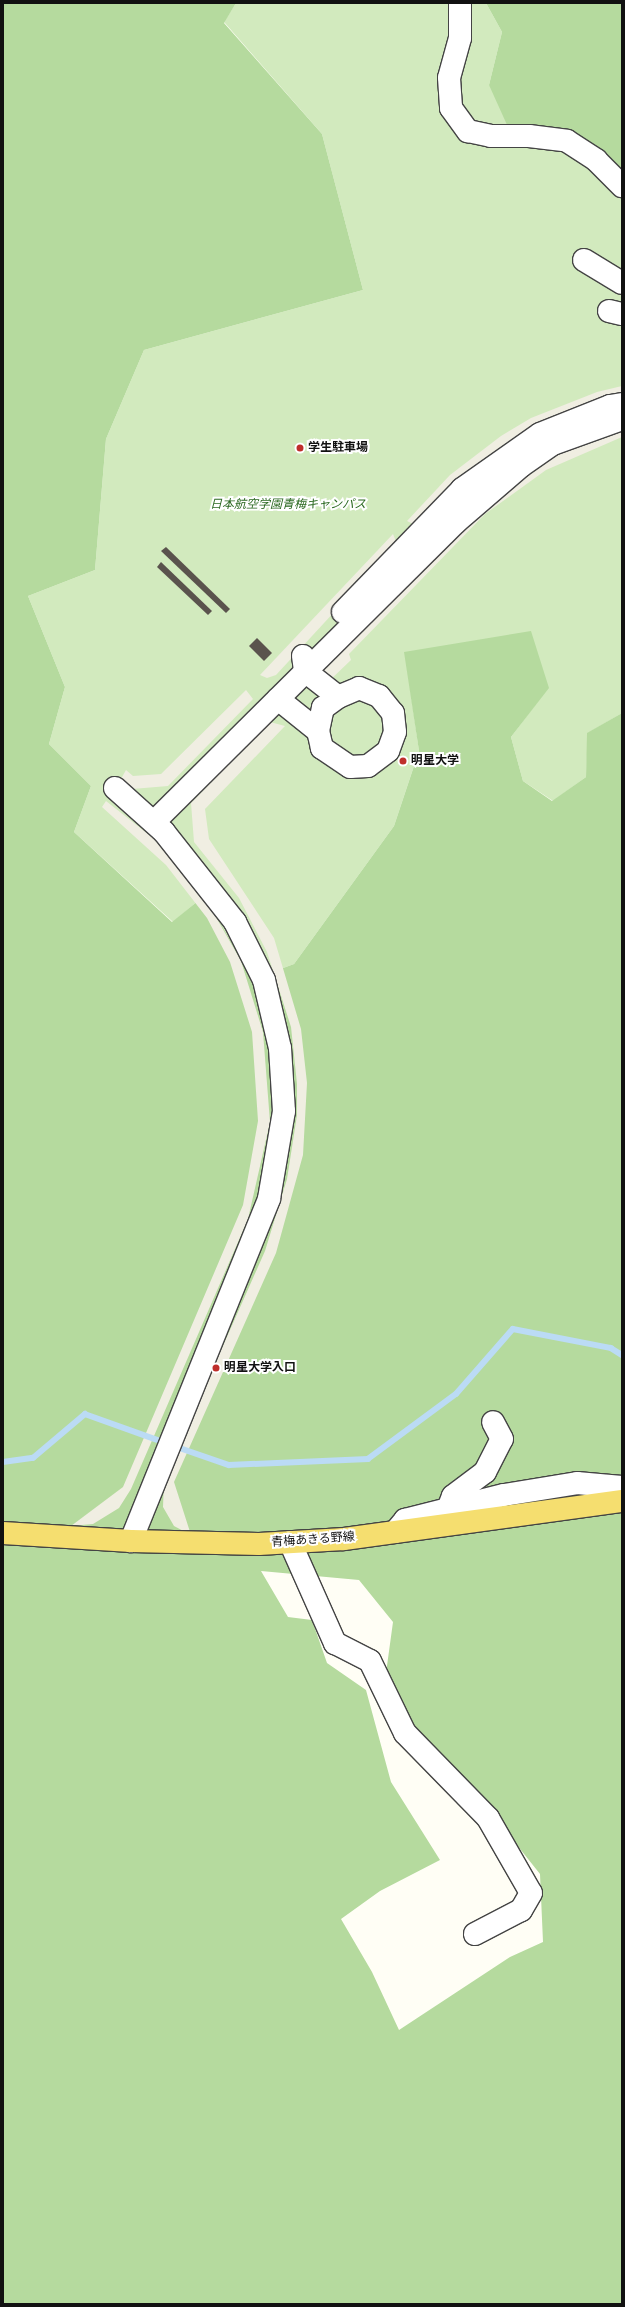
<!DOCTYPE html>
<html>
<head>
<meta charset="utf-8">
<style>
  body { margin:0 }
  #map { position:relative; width:625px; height:2307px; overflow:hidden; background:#fffef5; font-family:"Source Serif 4","Noto Sans JP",serif }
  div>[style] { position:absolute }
  .green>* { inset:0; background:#d2eabe }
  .forest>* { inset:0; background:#b5da9e }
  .plaza>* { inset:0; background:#f0eee2 }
  .stream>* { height:5.5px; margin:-2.75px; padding:0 2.75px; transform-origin:2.75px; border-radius:2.75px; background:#bbdbf5 }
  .building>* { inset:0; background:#5a534d }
  .roads { filter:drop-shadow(1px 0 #444) drop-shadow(-1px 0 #444) drop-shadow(0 1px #444) drop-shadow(0 -1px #444) }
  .minor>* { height:22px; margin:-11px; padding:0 11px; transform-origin:11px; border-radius:11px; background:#fff }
  .major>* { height:22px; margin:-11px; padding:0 11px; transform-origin:11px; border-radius:11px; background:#f5de6f }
  .dots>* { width:11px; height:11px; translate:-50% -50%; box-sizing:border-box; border:2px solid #fff; border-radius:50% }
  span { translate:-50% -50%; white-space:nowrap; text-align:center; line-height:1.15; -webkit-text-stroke:4px #fff; paint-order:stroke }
  .poi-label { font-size:12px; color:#111; font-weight:700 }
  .left { translate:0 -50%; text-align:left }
  .park-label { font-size:12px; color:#2b6921; font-style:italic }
  .street-label { font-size:12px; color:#111 }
  .frame { position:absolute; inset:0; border:4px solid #111; pointer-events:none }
</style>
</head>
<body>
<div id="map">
  <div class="green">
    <div style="clip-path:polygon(236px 3px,486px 3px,502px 32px,489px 85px,622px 170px,622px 713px,588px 733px,586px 777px,553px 801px,523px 781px,511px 737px,548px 688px,405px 652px,419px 751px,394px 826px,294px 964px,253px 979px,200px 899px,173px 922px,74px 832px,91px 786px,49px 744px,65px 687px,28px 596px,95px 570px,106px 439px,144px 350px,363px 290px,322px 134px,224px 22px)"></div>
  </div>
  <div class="forest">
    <div style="clip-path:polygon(evenodd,3px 3px,236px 3px,224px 23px,322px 134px,363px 290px,144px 350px,106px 439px,95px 570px,28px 596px,65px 687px,49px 744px,91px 786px,74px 832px,172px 922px,204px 896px,253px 979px,294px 964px,394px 826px,419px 751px,404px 652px,531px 631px,549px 688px,511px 737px,523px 781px,552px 801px,586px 777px,587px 733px,622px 713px,622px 2304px,3px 2304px,3px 3px,261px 1571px,359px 1580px,393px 1622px,386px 1673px,424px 1754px,490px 1811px,540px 1874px,543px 1942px,510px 1957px,399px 2030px,372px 1972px,341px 1919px,380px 1891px,440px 1860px,391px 1782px,366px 1690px,327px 1663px,312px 1620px,288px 1617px,261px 1571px)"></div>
    <div style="clip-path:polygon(486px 3px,622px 3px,622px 170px,565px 134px,517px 147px,489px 85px,502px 32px)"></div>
  </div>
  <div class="plaza">
    <div style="clip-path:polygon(622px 386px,622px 397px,413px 524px,407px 521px,450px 475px,501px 436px,531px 418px,597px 392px)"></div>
    <div style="clip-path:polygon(622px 427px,622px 437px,546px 470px,485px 514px,349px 654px,351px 660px,327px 683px,319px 669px,414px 570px,540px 459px)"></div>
    <div style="clip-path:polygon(393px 534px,397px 544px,276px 675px,267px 678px,260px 675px)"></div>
    <div style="clip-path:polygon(246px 690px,253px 699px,168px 786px,132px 789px,121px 779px,126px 770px,133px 776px,161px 774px)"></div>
    <div style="clip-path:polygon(270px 722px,285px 726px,205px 809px,209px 839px,274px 938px,301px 1029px,307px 1083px,303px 1155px,276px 1253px,174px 1482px,191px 1535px,174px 1526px,163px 1507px,164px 1479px,265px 1251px,287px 1179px,297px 1115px,297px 1084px,291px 1027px,267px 952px,239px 898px,194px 842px,191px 803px)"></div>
    <div style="clip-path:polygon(106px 801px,153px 838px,204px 896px,241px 961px,263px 1032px,270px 1122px,248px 1219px,131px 1489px,119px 1508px,93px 1524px,71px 1526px,123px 1487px,243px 1205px,258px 1121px,252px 1032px,230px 962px,207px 918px,166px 865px,102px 807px)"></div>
  </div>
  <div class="stream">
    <div style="left:174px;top:1446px;width:58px;rotate:19.1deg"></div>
    <div style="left:229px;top:1465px;width:139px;rotate:-2.5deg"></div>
    <div style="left:368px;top:1459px;width:109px;rotate:-36.5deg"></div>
    <div style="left:456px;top:1394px;width:86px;rotate:-48.8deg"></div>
    <div style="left:513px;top:1329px;width:100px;rotate:11deg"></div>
    <div style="left:611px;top:1348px;width:13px;rotate:32deg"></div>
    <div style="left:3px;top:1462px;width:30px;rotate:-8deg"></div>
    <div style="left:33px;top:1458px;width:68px;rotate:-40.2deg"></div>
    <div style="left:85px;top:1414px;width:86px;rotate:19.7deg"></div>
  </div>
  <div class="building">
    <div style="clip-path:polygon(166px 547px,230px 609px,226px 613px,161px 551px)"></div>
    <div style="clip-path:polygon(161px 562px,212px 611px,208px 615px,157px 567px)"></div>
    <div style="clip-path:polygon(257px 638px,272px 653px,264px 661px,249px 646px)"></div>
  </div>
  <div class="roads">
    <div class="minor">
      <div style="left:460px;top:3px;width:35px;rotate:90deg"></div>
      <div style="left:460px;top:38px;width:41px;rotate:105.4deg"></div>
      <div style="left:449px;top:78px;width:30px;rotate:86deg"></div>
      <div style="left:451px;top:108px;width:29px;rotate:54deg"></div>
      <div style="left:468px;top:131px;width:24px;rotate:12deg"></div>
      <div style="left:491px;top:136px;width:38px"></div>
      <div style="left:529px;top:136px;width:38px;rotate:7deg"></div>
      <div style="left:567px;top:141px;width:35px;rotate:33deg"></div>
      <div style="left:596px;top:160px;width:37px;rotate:45deg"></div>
      <div style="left:584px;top:260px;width:44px;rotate:31.2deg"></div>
      <div style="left:609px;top:311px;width:13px;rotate:13deg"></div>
      <div style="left:343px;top:612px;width:171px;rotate:-45.9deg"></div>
      <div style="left:462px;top:489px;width:95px;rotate:-35.2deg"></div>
      <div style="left:540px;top:434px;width:75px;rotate:-21.8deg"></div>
      <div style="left:610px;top:406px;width:12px;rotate:-9deg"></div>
      <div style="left:303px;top:656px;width:15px;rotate:82deg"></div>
      <div style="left:305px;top:671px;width:42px;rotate:38.2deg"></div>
      <div style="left:359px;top:688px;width:22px;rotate:22deg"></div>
      <div style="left:379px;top:696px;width:22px;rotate:51deg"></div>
      <div style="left:393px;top:713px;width:19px;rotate:84deg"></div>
      <div style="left:395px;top:732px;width:20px;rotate:110deg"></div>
      <div style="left:388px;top:751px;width:25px;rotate:143deg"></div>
      <div style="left:368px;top:766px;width:18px;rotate:177deg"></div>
      <div style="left:350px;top:767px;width:34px;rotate:-146deg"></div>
      <div style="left:322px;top:748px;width:17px;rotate:-103deg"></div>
      <div style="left:318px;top:731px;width:24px;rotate:-78deg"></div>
      <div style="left:323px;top:708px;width:19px;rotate:-36deg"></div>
      <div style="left:338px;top:697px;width:23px;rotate:-23deg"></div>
      <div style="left:278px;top:699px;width:51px;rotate:38.7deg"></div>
      <div style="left:115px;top:788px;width:66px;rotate:41.9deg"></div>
      <div style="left:164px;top:832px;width:115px;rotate:51.7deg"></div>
      <div style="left:235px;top:922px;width:65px;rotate:63.4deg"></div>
      <div style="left:264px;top:980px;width:70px;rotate:76.8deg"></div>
      <div style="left:280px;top:1048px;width:63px;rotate:86.4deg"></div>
      <div style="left:284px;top:1111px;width:89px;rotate:99.7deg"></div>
      <div style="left:269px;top:1199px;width:369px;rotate:112deg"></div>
      <div style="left:154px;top:822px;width:424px;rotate:-44.8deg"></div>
      <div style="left:455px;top:523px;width:87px;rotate:-40.8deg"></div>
      <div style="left:521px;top:466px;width:39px;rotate:-35deg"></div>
      <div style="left:553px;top:444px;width:73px;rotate:-19.9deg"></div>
      <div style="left:448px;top:1509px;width:14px;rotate:-69deg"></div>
      <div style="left:453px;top:1496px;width:40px;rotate:-37deg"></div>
      <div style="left:485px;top:1472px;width:37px;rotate:-63deg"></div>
      <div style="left:502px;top:1439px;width:19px;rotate:-118deg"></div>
      <div style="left:395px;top:1532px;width:16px;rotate:-50deg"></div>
      <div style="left:405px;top:1520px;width:102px;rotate:-14.2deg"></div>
      <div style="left:504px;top:1495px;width:74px;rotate:-9.3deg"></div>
      <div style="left:577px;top:1483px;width:45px;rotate:5.1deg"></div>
      <div style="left:290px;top:1542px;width:111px;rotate:66deg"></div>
      <div style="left:335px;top:1643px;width:39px;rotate:27deg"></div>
      <div style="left:370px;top:1661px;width:80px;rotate:64.1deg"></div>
      <div style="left:405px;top:1733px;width:119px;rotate:45.7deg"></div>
      <div style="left:488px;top:1818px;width:86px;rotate:60.2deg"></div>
      <div style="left:531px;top:1893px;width:20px;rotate:120deg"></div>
      <div style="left:521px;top:1910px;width:52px;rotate:152.4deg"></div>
    </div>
    <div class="major">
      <div style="left:3px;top:1533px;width:128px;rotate:3.6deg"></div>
      <div style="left:131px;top:1541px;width:128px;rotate:1.3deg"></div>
      <div style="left:259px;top:1544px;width:85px;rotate:-3.4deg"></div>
      <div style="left:344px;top:1539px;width:281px;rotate:-7.8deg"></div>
    </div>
  </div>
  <div class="dots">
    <div style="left:300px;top:448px;background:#bf2e2b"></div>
    <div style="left:403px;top:761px;background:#bf2e2b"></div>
    <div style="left:216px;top:1368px;background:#bf2e2b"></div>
  </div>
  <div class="poi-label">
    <span class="left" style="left:308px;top:448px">学生駐車場</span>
    <span class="left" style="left:411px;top:761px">明星大学</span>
    <span class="left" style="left:224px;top:1368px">明星大学入口</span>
  </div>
  <div class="park-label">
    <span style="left:288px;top:505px">日本航空学園青梅キャンパス</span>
  </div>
  <div class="street-label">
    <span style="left:313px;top:1540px;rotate:-4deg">青梅あきる野線</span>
  </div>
  <div class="frame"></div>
</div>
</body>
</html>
